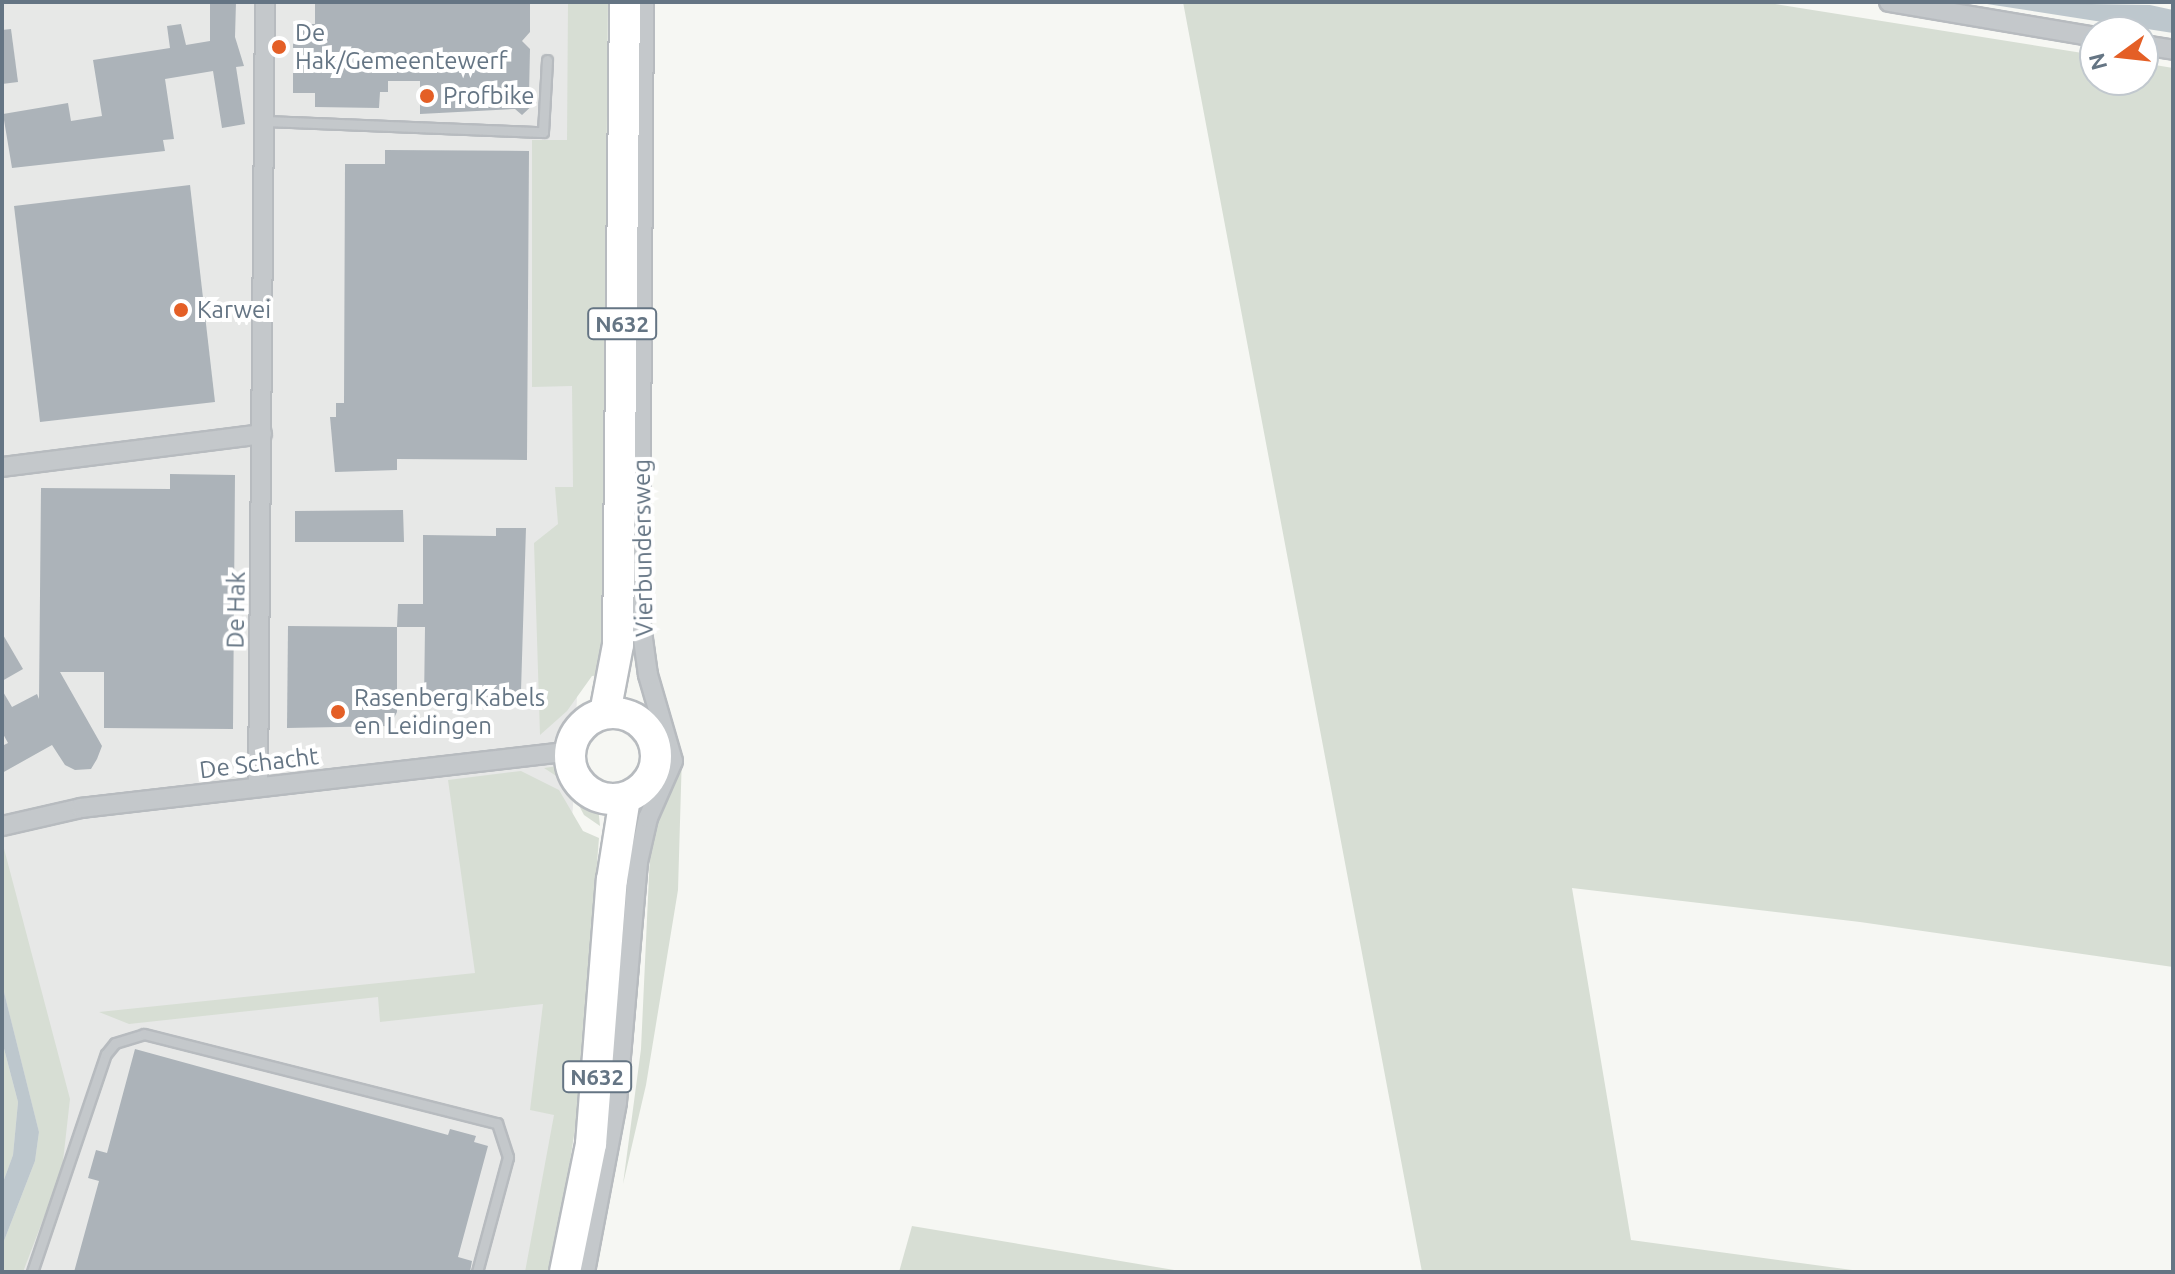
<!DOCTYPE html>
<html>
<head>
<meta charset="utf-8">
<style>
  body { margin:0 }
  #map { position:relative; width:2175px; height:1274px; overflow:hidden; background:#f6f7f3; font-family:Ubuntu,sans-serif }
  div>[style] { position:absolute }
  .built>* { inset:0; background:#e7e8e7 }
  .green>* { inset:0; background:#d7ded4 }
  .water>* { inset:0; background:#bdc7cd }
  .building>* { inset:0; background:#acb3b9 }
  .roads { filter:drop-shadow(2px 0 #b7bbbf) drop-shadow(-2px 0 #b7bbbf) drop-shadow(0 2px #b7bbbf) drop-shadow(0 -2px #b7bbbf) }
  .lane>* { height:9px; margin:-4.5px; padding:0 4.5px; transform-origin:4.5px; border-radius:4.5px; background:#c4c8cb }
  .street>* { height:18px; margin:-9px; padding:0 9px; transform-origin:9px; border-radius:9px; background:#c4c8cb }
  .primary>* { height:30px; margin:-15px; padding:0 15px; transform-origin:15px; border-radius:15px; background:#fff }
  .primary>.ring { margin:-15px; padding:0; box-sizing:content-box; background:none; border:30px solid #fff; border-radius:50% }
  .dots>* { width:22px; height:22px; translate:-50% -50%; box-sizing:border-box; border:4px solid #fff; border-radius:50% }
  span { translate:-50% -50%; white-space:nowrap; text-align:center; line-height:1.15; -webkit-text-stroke:8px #fff; paint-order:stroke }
  .shield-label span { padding:2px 6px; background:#fff; border:2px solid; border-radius:6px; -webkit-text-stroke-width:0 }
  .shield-label { font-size:22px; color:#657584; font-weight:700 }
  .poi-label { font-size:24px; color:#657584 }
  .left { translate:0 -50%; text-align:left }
  .street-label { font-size:24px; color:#657584 }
  .frame { position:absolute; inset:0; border:4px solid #657584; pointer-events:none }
  .north { position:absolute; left:2079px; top:16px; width:80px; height:80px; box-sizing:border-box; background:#fff; border:2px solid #c1c8ce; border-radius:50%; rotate:255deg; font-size:22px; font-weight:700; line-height:32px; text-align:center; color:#657584 }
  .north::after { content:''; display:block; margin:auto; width:28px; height:36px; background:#e45f26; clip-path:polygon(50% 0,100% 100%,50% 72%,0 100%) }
</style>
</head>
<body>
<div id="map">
  <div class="built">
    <div style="clip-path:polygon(2px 2px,602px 2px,573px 806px,558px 979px,557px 1116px,531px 1272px,2px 1272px)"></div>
  </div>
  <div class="green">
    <div style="clip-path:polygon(568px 2px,608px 2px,602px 675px,592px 676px,567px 711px,540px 735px,534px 543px,558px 524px,555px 487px,573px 487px,572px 386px,532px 387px,532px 140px,567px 140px)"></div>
    <div style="clip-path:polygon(1183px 2px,1762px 2px,2095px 55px,2095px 80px,2143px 80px,2143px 63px,2173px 68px,2173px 967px,1860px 922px,1572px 888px,1631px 1240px,1867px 1272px,1422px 1272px)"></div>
    <div style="clip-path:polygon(682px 754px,678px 890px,646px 1085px,623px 1184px,641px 1049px,651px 832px,679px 774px)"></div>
    <div style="clip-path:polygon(558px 766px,597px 797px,600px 826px,584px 815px,567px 783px,544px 768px)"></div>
    <div style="clip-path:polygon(521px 771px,559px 790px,583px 831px,599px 838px,577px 1116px,553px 1272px,525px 1272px,554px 1115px,530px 1110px,543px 1004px,380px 1022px,378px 997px,129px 1024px,99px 1012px,475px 973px,448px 780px)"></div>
    <div style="clip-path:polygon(2px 841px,70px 1099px,62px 1170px,23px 1272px,2px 1272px,2px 1246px,35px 1161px,39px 1132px,2px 984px)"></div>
    <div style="clip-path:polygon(2px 1041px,18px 1102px,13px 1155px,2px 1185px)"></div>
    <div style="clip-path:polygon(912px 1226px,1186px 1272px,899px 1272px)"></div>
  </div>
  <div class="water">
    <div style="clip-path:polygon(1974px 2px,2150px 5px,2173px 10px,2173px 33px)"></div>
    <div style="clip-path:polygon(2px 984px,39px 1132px,35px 1161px,2px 1246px,2px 1185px,13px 1155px,18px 1102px,2px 1041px)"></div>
  </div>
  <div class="building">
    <div style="clip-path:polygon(210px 2px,236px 2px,235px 37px,244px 66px,236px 67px,245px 124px,222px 128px,213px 71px,165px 79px,174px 139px,163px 140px,165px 151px,12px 168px,3px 114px,68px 103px,71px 121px,102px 116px,93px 60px,170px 48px,167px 26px,181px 24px,186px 45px,210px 41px)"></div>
    <div style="clip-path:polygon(315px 2px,530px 2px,530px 32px,522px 41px,530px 49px,529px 95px,536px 102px,522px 115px,515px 109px,420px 114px,420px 81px,388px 81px,388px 92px,380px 92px,379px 108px,315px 107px,315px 93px,293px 93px,293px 24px,315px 24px)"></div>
    <div style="clip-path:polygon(11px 29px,18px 82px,2px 84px,2px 30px)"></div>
    <div style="clip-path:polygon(385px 150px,529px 151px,527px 460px,397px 459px,397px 470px,335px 472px,330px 417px,336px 417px,336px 403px,344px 403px,345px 164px,385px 164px)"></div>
    <div style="clip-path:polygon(190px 185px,215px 402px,40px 422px,14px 206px)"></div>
    <div style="clip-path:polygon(170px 474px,235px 475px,233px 729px,104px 728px,104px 672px,60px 672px,102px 746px,97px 759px,91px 769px,75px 770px,65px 765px,52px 745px,2px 773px,2px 746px,8px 743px,2px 732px,2px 690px,12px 707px,37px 694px,39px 699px,41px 488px,170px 489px)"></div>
    <div style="clip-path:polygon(403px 510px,404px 542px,295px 542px,295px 511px)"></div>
    <div style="clip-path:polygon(496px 528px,526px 528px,521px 691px,504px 699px,504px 706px,424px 702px,425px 627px,397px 627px,398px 604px,423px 604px,423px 535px,496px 536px)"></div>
    <div style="clip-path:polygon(288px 626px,397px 627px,397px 712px,390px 726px,287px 728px)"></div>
    <div style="clip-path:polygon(2px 633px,23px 669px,2px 681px)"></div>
    <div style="clip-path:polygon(135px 1049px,448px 1135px,450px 1129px,476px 1136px,474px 1142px,488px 1146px,458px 1257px,472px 1261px,470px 1272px,74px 1272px,99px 1181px,88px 1178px,96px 1150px,107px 1153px)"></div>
  </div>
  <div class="roads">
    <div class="lane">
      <div style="left:264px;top:121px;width:279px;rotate:2.3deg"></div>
      <div style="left:543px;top:132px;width:72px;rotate:-86.8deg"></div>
      <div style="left:32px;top:1272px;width:230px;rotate:-71.3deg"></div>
      <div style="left:106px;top:1054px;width:14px;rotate:-51deg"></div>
      <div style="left:115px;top:1043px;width:30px;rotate:-17deg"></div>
      <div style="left:144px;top:1034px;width:364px;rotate:14.2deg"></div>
      <div style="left:497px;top:1123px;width:36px;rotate:72deg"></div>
      <div style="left:508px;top:1157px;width:119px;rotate:105.1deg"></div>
    </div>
    <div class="street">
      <div style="left:1889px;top:2px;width:209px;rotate:9.6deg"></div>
      <div style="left:2143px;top:45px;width:30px;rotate:9deg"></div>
      <div style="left:2px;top:467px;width:262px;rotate:-7.2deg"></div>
      <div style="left:258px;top:787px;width:785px;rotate:-89.49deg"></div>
      <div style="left:2px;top:826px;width:81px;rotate:-12.8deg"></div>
      <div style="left:81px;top:808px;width:492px;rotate:-6.6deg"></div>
      <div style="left:585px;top:1272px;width:173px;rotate:-79.3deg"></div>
      <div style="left:617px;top:1102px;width:241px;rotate:-85deg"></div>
      <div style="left:638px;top:862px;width:45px;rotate:-77.2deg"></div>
      <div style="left:648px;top:818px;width:62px;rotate:-66.3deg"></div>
      <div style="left:673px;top:761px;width:90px;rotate:-106.2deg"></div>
      <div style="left:648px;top:675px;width:59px;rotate:-97.9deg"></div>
      <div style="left:640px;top:617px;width:615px;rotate:-89.63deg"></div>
    </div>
    <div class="primary">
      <div class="ring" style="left:570px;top:713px;width:56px;height:56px"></div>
      <div style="left:605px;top:713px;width:69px;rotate:-79.2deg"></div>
      <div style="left:618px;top:645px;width:643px;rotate:-89.38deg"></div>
      <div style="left:565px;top:1272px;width:131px;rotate:-78.5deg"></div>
      <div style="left:591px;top:1144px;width:265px;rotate:-85.5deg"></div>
      <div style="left:612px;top:880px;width:83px;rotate:-81deg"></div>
    </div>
  </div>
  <div class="dots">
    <div style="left:279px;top:47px;background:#e45f26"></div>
    <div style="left:427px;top:96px;background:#e45f26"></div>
    <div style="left:181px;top:310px;background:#e45f26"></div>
    <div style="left:338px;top:712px;background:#e45f26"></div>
  </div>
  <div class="shield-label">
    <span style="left:622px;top:324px">N632</span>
    <span style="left:597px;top:1077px">N632</span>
  </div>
  <div class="poi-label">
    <span class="left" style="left:295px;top:47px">De<br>Hak/Gemeentewerf</span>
    <span class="left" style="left:443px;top:96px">Profbike</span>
    <span class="left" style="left:197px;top:310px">Karwei</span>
    <span class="left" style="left:354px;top:712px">Rasenberg Kabels<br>en Leidingen</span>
  </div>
  <div class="street-label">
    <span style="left:643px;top:548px;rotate:-91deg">Vierbundersweg</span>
    <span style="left:236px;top:610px;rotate:-89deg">De Hak</span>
    <span style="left:259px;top:763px;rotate:-7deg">De Schacht</span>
  </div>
  <div class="frame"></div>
  <div class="north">N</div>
</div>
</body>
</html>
